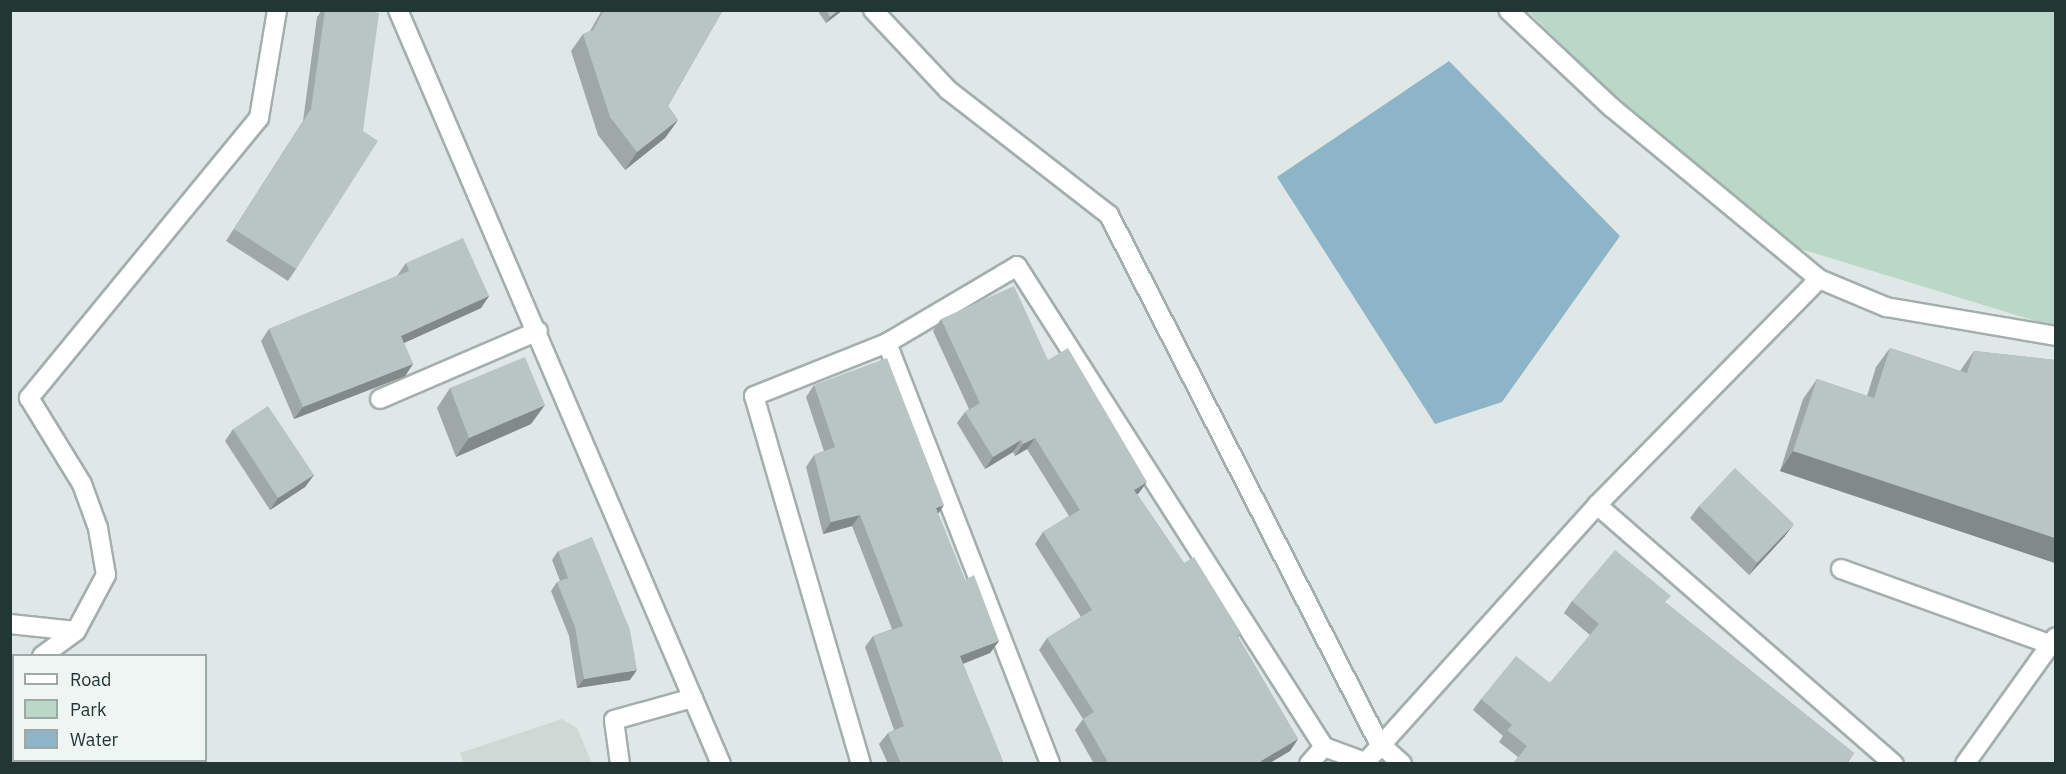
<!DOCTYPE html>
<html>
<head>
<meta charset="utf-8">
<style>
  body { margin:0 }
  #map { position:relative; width:2066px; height:774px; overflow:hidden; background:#dfe8e6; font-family:"IBM Plex Sans",sans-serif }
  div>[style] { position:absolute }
  .built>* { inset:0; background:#ced8d5 }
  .green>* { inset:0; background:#bad7c7 }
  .water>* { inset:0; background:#8db5c7 }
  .roads { filter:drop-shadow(2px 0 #a3afad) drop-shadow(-2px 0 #a3afad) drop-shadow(0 2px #a3afad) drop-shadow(0 -2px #a3afad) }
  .lane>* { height:18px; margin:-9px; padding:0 9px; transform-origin:9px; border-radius:9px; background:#fff }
  .street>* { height:18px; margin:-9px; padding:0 9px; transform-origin:9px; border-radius:9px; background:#fff }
  .wall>* { inset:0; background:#9ea9a7 }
  .shaded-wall>* { inset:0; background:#818a88 }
  .building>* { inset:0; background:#b8c5c2 }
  span { translate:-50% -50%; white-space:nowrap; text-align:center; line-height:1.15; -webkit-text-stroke:5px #eff5f3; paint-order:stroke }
  .frame { position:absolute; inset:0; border:12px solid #223634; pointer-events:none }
  .legend { position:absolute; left:12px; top:654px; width:195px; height:108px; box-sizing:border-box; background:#eff5f3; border:2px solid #9da9a7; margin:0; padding:8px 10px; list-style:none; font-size:18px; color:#223634 }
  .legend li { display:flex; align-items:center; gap:12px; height:30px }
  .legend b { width:30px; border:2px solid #9da9a7 }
</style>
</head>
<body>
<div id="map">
  <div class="built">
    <div style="clip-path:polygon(562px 719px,577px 728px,592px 763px,464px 763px,460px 753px)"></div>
  </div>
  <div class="green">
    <div style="clip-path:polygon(1528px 11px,2055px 11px,2055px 327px,1752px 234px)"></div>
  </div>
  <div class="water">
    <div style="clip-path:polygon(1449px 61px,1620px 236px,1502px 402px,1435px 424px,1277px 177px)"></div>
  </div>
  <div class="roads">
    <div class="lane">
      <div style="left:380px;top:399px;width:172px;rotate:-23.3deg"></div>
      <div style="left:1841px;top:569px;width:221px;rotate:19.8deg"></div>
      <div style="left:10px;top:624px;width:66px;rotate:6.1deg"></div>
      <div style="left:42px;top:656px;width:42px;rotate:-36.3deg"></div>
      <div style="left:76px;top:631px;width:64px;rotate:-61.8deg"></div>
      <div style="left:106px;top:575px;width:48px;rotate:-99.7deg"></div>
      <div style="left:98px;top:528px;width:47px;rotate:-110deg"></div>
      <div style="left:82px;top:484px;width:101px;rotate:-121.6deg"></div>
      <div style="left:29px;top:398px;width:362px;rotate:-50.6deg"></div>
      <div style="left:259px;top:118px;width:109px;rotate:-80.5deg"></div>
      <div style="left:10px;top:676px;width:4px;rotate:-27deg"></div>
      <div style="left:620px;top:764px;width:44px;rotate:-97.8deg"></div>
      <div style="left:614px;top:720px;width:82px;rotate:-15.6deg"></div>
      <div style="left:1965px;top:764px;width:156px;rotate:-54.4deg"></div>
    </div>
    <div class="street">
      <div style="left:398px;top:10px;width:820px;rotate:66.81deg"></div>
      <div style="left:873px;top:10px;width:110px;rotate:46.8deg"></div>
      <div style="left:948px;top:90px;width:204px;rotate:37.8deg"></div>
      <div style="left:1109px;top:215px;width:593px;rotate:62.92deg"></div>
      <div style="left:1379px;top:743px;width:31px;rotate:42deg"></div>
      <div style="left:1819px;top:279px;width:73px;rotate:22.7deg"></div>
      <div style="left:1886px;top:307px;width:172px;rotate:9.7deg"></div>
      <div style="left:887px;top:343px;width:451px;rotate:68.8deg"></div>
      <div style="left:1597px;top:505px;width:394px;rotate:41.1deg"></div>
      <div style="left:861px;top:764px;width:383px;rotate:-106.2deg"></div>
      <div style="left:754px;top:396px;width:143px;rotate:-21.7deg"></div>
      <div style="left:887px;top:343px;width:151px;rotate:-30.6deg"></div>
      <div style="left:1017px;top:266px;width:571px;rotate:57.45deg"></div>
      <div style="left:1324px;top:747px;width:44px;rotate:20.1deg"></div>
      <div style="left:1309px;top:764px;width:23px;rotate:-49deg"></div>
      <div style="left:1364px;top:764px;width:348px;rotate:-48deg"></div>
      <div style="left:1597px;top:505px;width:317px;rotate:-45.5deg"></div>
      <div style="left:1819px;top:279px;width:270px;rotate:-140.4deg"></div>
      <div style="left:1611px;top:107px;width:141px;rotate:-136.7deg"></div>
    </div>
  </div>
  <div class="wall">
    <div style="clip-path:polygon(322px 10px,365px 10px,363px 131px,296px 269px,288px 281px,226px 241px,303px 121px,317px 17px)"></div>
    <div style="clip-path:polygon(602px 10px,723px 10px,668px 106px,678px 120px,665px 138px,625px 170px,598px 135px,571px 51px,583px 34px,590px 31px)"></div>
    <div style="clip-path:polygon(817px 10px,843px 10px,826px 23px)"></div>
    <div style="clip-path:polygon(406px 263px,489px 296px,481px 308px,404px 343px,413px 364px,405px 376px,294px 419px,261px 341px,269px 329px,397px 276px)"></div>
    <div style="clip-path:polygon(941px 319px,1048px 360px,1139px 493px,1137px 494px,1184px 563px,1241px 633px,1238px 637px,1298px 739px,1290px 751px,1268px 764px,1094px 764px,1075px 730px,1083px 719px,1039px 650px,1047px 638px,1081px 617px,1035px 544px,1043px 532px,1069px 516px,1027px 449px,1015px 456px,1013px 452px,985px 469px,957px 423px,965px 412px,969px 409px,933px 331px)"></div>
    <div style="clip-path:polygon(1890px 348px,1960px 371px,1974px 351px,2055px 360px,2055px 563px,1780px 471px,1803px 399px,1817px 379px,1867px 396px,1876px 367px)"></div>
    <div style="clip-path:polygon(814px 385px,938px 514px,965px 580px,999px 641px,990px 653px,963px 664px,1004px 764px,888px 764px,879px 744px,888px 733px,894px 730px,865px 647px,873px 636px,892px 629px,852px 526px,823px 534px,806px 467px,814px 455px,824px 451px,806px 397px)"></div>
    <div style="clip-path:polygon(450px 388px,531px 424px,456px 457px,437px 408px)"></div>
    <div style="clip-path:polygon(233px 429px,314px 475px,305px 487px,270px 510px,225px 441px)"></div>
    <div style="clip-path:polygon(1699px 506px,1785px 536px,1749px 575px,1690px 518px)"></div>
    <div style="clip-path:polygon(558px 551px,630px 680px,577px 688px,569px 636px,551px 591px,557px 582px,560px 581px,552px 560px)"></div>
    <div style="clip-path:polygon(1572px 601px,1666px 603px,1854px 753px,1847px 764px,1513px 764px,1518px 757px,1499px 742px,1503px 736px,1473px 710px,1481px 699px,1550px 683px,1590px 635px,1564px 613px)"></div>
  </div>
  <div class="shaded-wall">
    <div style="clip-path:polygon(839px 10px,843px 10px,826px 23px,830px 17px)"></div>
    <div style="clip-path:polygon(678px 120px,665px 138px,625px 170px,637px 152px)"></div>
    <div style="clip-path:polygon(489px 296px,481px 308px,393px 348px,401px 336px)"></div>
    <div style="clip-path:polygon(413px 364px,405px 376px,294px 419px,303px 407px)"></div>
    <div style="clip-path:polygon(545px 405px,531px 424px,456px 457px,469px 438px)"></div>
    <div style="clip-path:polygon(1035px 438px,1027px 449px,1015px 456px,1023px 444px)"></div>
    <div style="clip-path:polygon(1021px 440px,1013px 452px,985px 469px,993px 457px)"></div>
    <div style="clip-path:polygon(1793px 451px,2055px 538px,2055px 563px,1780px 471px)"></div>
    <div style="clip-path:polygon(314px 475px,305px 487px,270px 510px,278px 498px)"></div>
    <div style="clip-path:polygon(1147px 482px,1139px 493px,1126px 501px,1134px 490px)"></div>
    <div style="clip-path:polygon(944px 505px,936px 517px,936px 508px)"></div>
    <div style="clip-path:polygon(860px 515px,852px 526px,823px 534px,831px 522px)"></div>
    <div style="clip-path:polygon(1794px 524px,1785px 536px,1749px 575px,1757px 563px)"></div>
    <div style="clip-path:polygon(999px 641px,990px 653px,952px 668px,960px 656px)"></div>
    <div style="clip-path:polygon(637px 670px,630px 680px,577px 688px,584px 679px)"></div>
    <div style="clip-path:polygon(1298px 739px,1290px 751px,1268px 764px,1259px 764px,1261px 761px)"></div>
  </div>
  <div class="building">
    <div style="clip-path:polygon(325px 10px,365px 10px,379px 13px,363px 131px,378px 141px,296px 269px,234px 229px,311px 109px)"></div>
    <div style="clip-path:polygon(604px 10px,723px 10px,668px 106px,678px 120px,637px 152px,610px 117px,583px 34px,593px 30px)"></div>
    <div style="clip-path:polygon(826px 10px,839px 10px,830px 17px)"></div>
    <div style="clip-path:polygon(463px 238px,489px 296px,401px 336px,413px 364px,303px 407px,269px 329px,409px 271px,406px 263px)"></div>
    <div style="clip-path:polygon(1014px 286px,1048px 360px,1068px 348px,1147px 482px,1134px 490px,1184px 563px,1194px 557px,1241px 633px,1237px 636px,1298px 739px,1261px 761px,1262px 764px,1109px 764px,1083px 719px,1094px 712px,1047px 638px,1092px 610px,1043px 532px,1080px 510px,1035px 438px,1023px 444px,1021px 440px,993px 457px,965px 412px,980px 403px,941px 319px)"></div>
    <div style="clip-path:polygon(1890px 348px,1967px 373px,1974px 351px,2055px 360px,2055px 538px,1793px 451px,1817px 379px,1874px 398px)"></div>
    <div style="clip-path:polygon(525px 357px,545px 405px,469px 438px,450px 388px)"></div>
    <div style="clip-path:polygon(887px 358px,944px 505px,936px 508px,965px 580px,974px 575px,999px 641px,960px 656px,1004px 764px,901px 764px,888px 733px,904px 726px,873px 636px,903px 626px,860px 515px,831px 522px,814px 455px,835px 447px,814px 385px)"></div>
    <div style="clip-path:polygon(268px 406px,314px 475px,278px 498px,233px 429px)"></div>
    <div style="clip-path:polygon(1735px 468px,1794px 524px,1757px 563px,1699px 506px)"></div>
    <div style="clip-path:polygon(592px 537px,630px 630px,637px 670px,584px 679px,575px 627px,557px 582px,568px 578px,558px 551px)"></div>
    <div style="clip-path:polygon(1615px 550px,1671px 596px,1665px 602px,1854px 753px,1846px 764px,1513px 764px,1527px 746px,1507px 730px,1512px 725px,1481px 699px,1516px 656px,1550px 683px,1599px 624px,1572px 601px)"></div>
  </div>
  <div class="frame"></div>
  <ul class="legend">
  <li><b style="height:8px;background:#fff"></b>Road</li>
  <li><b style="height:16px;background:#bad7c7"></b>Park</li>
  <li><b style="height:16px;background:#8db5c7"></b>Water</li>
  </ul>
</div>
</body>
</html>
